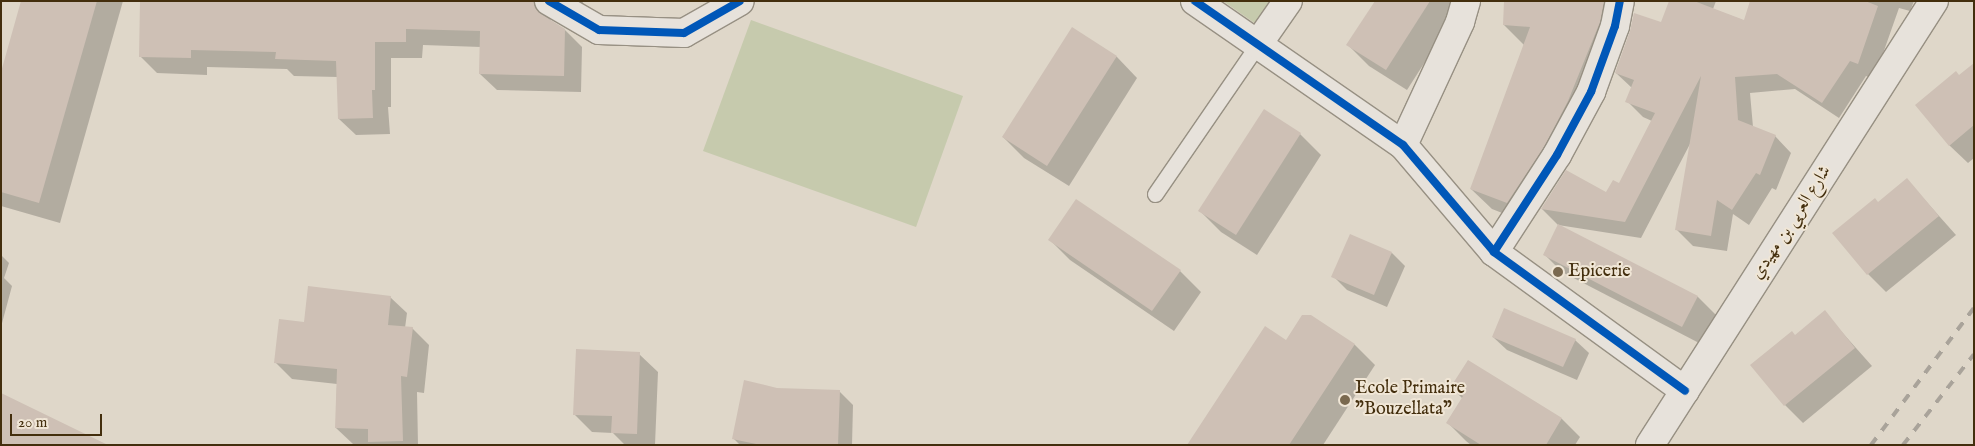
<!DOCTYPE html>
<html>
<head>
<meta charset="utf-8">
<style>
  body { margin:0 }
  #map { position:relative; width:1975px; height:446px; overflow:hidden; background:#dfd7c9; font-family:"IM FELL English",Amiri,serif }
  div>[style] { position:absolute }
  .green>* { inset:0; background:#c6caad }
  .shadow>* { inset:0; background:#0003 }
  .building>* { inset:0; background:#cec0b5 }
  .roads { filter:drop-shadow(1px 0 #979083) drop-shadow(-1px 0 #979083) drop-shadow(0 1px #979083) drop-shadow(0 -1px #979083) }
  .service>* { height:15px; margin:-7.5px; padding:0 7.5px; transform-origin:7.5px; border-radius:7.5px; background:#e7e2db }
  .minor>* { height:28px; margin:-14px; padding:0 14px; transform-origin:14px; border-radius:14px; background:#e7e2db }
  .secondary>* { height:28px; margin:-14px; padding:0 14px; transform-origin:14px; border-radius:14px; background:#e7e2db }
  .rail>* { height:4px; margin-top:-2px; transform-origin:0; background:repeating-linear-gradient(90deg,#a9a39a 0 9px,transparent 0 18px) }
  .cycleway>* { height:8px; margin:-4px; padding:0 4px; transform-origin:4px; border-radius:4px; background:#0057b8 }
  .dots>* { width:14px; height:14px; translate:-50% -50%; box-sizing:border-box; border:2px solid #f0e6d6; border-radius:50% }
  span { translate:-50% -50%; white-space:nowrap; text-align:center; line-height:1.15; -webkit-text-stroke:4px #f0e6d6; paint-order:stroke }
  .street-label { font-size:18px; color:#432e0d }
  .poi-label { font-size:18px; color:#432e0d }
  .left { translate:0 -50%; text-align:left }
  .frame { position:absolute; inset:0; border:2px solid #432e0d; pointer-events:none }
  .scale { position:absolute; left:10px; top:414px; width:92px; height:22px; box-sizing:border-box; border:2px solid #432e0d; border-top:0; padding-left:6px; font-size:15px; line-height:18px; white-space:nowrap; color:#432e0d; -webkit-text-stroke:4px #f0e6d6; paint-order:stroke }
</style>
</head>
<body>
<div id="map">
  <div class="green">
    <div style="clip-path:polygon(1223px 1px,1272px 1px,1256px 24px)"></div>
    <div style="clip-path:polygon(751px 20px,963px 96px,916px 227px,703px 151px)"></div>
  </div>
  <div class="shadow">
    <div style="clip-path:polygon(23px 1px,123px 1px,60px 223px,1px 206px,1px 76px)"></div>
    <div style="clip-path:polygon(142px 1px,583px 1px,583px 9px,552px 11px,550px 18px,551px 21px,565px 30px,582px 47px,581px 92px,497px 90px,480px 74px,481px 47px,423px 45px,422px 58px,391px 58px,391px 107px,388px 107px,390px 134px,356px 135px,339px 119px,338px 77px,294px 76px,287px 69px,207px 67px,207px 75px,157px 73px,140px 56px)"></div>
    <div style="clip-path:polygon(1376px 1px,1464px 1px,1407px 90px,1369px 66px,1348px 45px)"></div>
    <div style="clip-path:polygon(1505px 1px,1629px 1px,1628px 4px,1633px 9px,1625px 18px,1528px 223px,1492px 209px,1471px 189px,1524px 45px,1504px 25px)"></div>
    <div style="clip-path:polygon(1670px 1px,1716px 1px,1713px 9px,1745px 21px,1751px 1px,1914px 1px,1910px 11px,1899px 8px,1874px 79px,1866px 76px,1839px 118px,1795px 89px,1750px 93px,1753px 127px,1775px 136px,1791px 153px,1776px 190px,1772px 188px,1749px 225px,1733px 214px,1727px 251px,1693px 246px,1677px 230px,1691px 142px,1641px 238px,1558px 225px,1542px 209px,1607px 193px,1619px 185px,1652px 121px,1643px 117px,1627px 101px,1632px 88px,1616px 73px,1662px 24px)"></div>
    <div style="clip-path:polygon(1072px 29px,1117px 57px,1137px 78px,1069px 186px,1024px 158px,1003px 137px)"></div>
    <div style="clip-path:polygon(1974px 65px,1974px 158px,1968px 163px,1949px 145px,1960px 76px)"></div>
    <div style="clip-path:polygon(1264px 111px,1300px 134px,1321px 155px,1257px 255px,1221px 232px,1200px 211px)"></div>
    <div style="clip-path:polygon(1907px 180px,1956px 235px,1886px 292px,1868px 274px,1878px 204px)"></div>
    <div style="clip-path:polygon(1559px 226px,1698px 297px,1716px 315px,1701px 344px,1562px 272px,1544px 254px)"></div>
    <div style="clip-path:polygon(1050px 240px,1180px 271px,1201px 292px,1174px 331px,1070px 260px)"></div>
    <div style="clip-path:polygon(1392px 253px,1405px 266px,1387px 307px,1347px 290px,1333px 276px)"></div>
    <div style="clip-path:polygon(1px 255px,9px 263px,4px 278px,12px 286px,1px 327px)"></div>
    <div style="clip-path:polygon(390px 297px,407px 313px,405px 328px,412px 328px,429px 345px,424px 393px,417px 392px,418px 445px,353px 444px,336px 428px,337px 384px,292px 379px,275px 362px,305px 324px)"></div>
    <div style="clip-path:polygon(1824px 312px,1872px 366px,1803px 423px,1785px 405px,1796px 336px)"></div>
    <div style="clip-path:polygon(1311px 317px,1355px 345px,1375px 365px,1323px 445px,1200px 445px)"></div>
    <div style="clip-path:polygon(1493px 337px,1575px 340px,1589px 353px,1577px 380px,1507px 350px)"></div>
    <div style="clip-path:polygon(639px 354px,658px 372px,655px 445px,625px 445px,613px 433px,592px 432px,574px 414px)"></div>
    <div style="clip-path:polygon(1468px 361px,1562px 419px,1580px 437px,1575px 445px,1471px 445px,1466px 441px,1448px 423px,1463px 399px,1452px 388px)"></div>
    <div style="clip-path:polygon(777px 389px,839px 391px,853px 405px,852px 445px,740px 445px,733px 438px)"></div>
  </div>
  <div class="building">
    <div style="clip-path:polygon(21px 1px,97px 1px,39px 203px,1px 192px,1px 72px)"></div>
    <div style="clip-path:polygon(140px 1px,533px 1px,535px 8px,541px 14px,565px 29px,564px 76px,479px 74px,480px 31px,406px 29px,406px 42px,375px 42px,375px 90px,372px 90px,373px 118px,338px 119px,336px 61px,275px 59px,276px 52px,191px 50px,191px 58px,139px 57px)"></div>
    <div style="clip-path:polygon(1375px 1px,1430px 1px,1386px 70px,1346px 45px)"></div>
    <div style="clip-path:polygon(1504px 1px,1604px 1px,1600px 22px,1568px 101px,1544px 147px,1507px 203px,1470px 189px,1530px 27px,1503px 25px)"></div>
    <div style="clip-path:polygon(1669px 1px,1694px 1px,1744px 20px,1750px 1px,1865px 1px,1878px 6px,1858px 64px,1850px 61px,1822px 103px,1777px 74px,1735px 77px,1738px 120px,1776px 135px,1760px 175px,1756px 173px,1732px 210px,1717px 200px,1711px 236px,1675px 230px,1701px 76px,1625px 222px,1541px 209px,1566px 170px,1606px 192px,1613px 180px,1619px 183px,1655px 113px,1625px 102px,1634px 80px,1615px 73px,1630px 31px,1634px 13px,1661px 22px)"></div>
    <div style="clip-path:polygon(1072px 27px,1117px 56px,1047px 166px,1002px 137px)"></div>
    <div style="clip-path:polygon(1974px 63px,1974px 125px,1949px 146px,1915px 105px,1956px 71px,1959px 75px)"></div>
    <div style="clip-path:polygon(1264px 109px,1301px 133px,1236px 235px,1198px 211px)"></div>
    <div style="clip-path:polygon(1907px 178px,1939px 216px,1867px 275px,1832px 233px,1875px 198px,1878px 202px)"></div>
    <div style="clip-path:polygon(1076px 199px,1181px 270px,1152px 311px,1048px 240px)"></div>
    <div style="clip-path:polygon(1558px 224px,1698px 296px,1682px 327px,1543px 255px)"></div>
    <div style="clip-path:polygon(1350px 234px,1392px 252px,1374px 295px,1331px 277px)"></div>
    <div style="clip-path:polygon(308px 286px,391px 296px,388px 325px,413px 327px,407px 377px,401px 376px,403px 441px,368px 442px,368px 429px,335px 428px,337px 369px,274px 363px,279px 319px,304px 322px)"></div>
    <div style="clip-path:polygon(1504px 308px,1576px 339px,1563px 367px,1492px 337px)"></div>
    <div style="clip-path:polygon(1825px 310px,1855px 348px,1784px 406px,1750px 365px,1792px 331px,1795px 335px)"></div>
    <div style="clip-path:polygon(1302px 315px,1311px 315px,1355px 344px,1289px 445px,1187px 445px,1265px 326px,1286px 340px)"></div>
    <div style="clip-path:polygon(576px 349px,640px 352px,637px 434px,611px 433px,612px 416px,573px 415px)"></div>
    <div style="clip-path:polygon(1468px 360px,1562px 418px,1546px 445px,1481px 445px,1446px 423px,1463px 396px,1450px 388px)"></div>
    <div style="clip-path:polygon(744px 380px,777px 388px,840px 390px,838px 445px,761px 445px,732px 439px)"></div>
    <div style="clip-path:polygon(1px 393px,108px 445px,1px 445px)"></div>
  </div>
  <div class="roads">
    <div class="service">
      <div style="left:1155px;top:194px;width:182px;rotate:-55.5deg"></div>
    </div>
    <div class="minor">
      <div style="left:549px;top:1px;width:58px;rotate:30.1deg"></div>
      <div style="left:599px;top:30px;width:85px;rotate:2deg"></div>
      <div style="left:684px;top:33px;width:64px;rotate:-29.7deg"></div>
      <div style="left:1195px;top:1px;width:253px;rotate:34.7deg"></div>
      <div style="left:1403px;top:145px;width:140px;rotate:49.6deg"></div>
      <div style="left:1494px;top:252px;width:236px;rotate:36deg"></div>
      <div style="left:1258px;top:44px;width:52px;rotate:-55.1deg"></div>
      <div style="left:1403px;top:145px;width:136px;rotate:-65.1deg"></div>
      <div style="left:1460px;top:22px;width:22px;rotate:-74deg"></div>
      <div style="left:1494px;top:252px;width:116px;rotate:-57deg"></div>
      <div style="left:1557px;top:155px;width:72px;rotate:-61.6deg"></div>
      <div style="left:1591px;top:92px;width:70px;rotate:-70deg"></div>
      <div style="left:1615px;top:26px;width:25px;rotate:-79deg"></div>
    </div>
    <div class="secondary">
      <div style="left:1650px;top:445px;width:527px;rotate:-57.4deg"></div>
    </div>
  </div>
  <div class="rail">
    <div style="left:1871px;top:445px;width:171px;rotate:-53.1deg"></div>
    <div style="left:1903px;top:445px;width:115px;rotate:-52deg"></div>
  </div>
  <div class="cycleway">
    <div style="left:549px;top:1px;width:58px;rotate:30.1deg"></div>
    <div style="left:599px;top:30px;width:85px;rotate:2deg"></div>
    <div style="left:684px;top:33px;width:64px;rotate:-29.7deg"></div>
    <div style="left:1195px;top:1px;width:253px;rotate:34.7deg"></div>
    <div style="left:1403px;top:145px;width:140px;rotate:49.6deg"></div>
    <div style="left:1494px;top:252px;width:236px;rotate:36deg"></div>
    <div style="left:1494px;top:252px;width:116px;rotate:-57deg"></div>
    <div style="left:1557px;top:155px;width:72px;rotate:-61.6deg"></div>
    <div style="left:1591px;top:92px;width:70px;rotate:-70deg"></div>
    <div style="left:1615px;top:26px;width:25px;rotate:-79deg"></div>
  </div>
  <div class="dots">
    <div style="left:1558px;top:272px;background:#7a694f"></div>
    <div style="left:1345px;top:400px;background:#7a694f"></div>
  </div>
  <div class="street-label">
    <span style="left:1792px;top:223px;rotate:-57deg">ﺷﺍﺭﻉ ﺍﻟﻌﺮﺑﻲ ﺑﻦ ﻣﻬﻴﺩﻱ</span>
  </div>
  <div class="poi-label">
    <span class="left" style="left:1568px;top:272px">Epicerie</span>
    <span class="left" style="left:1355px;top:400px">Ecole Primaire<br>"Bouzellata"</span>
  </div>
  <div class="frame"></div>
  <div class="scale">20 m</div>
</div>
</body>
</html>
